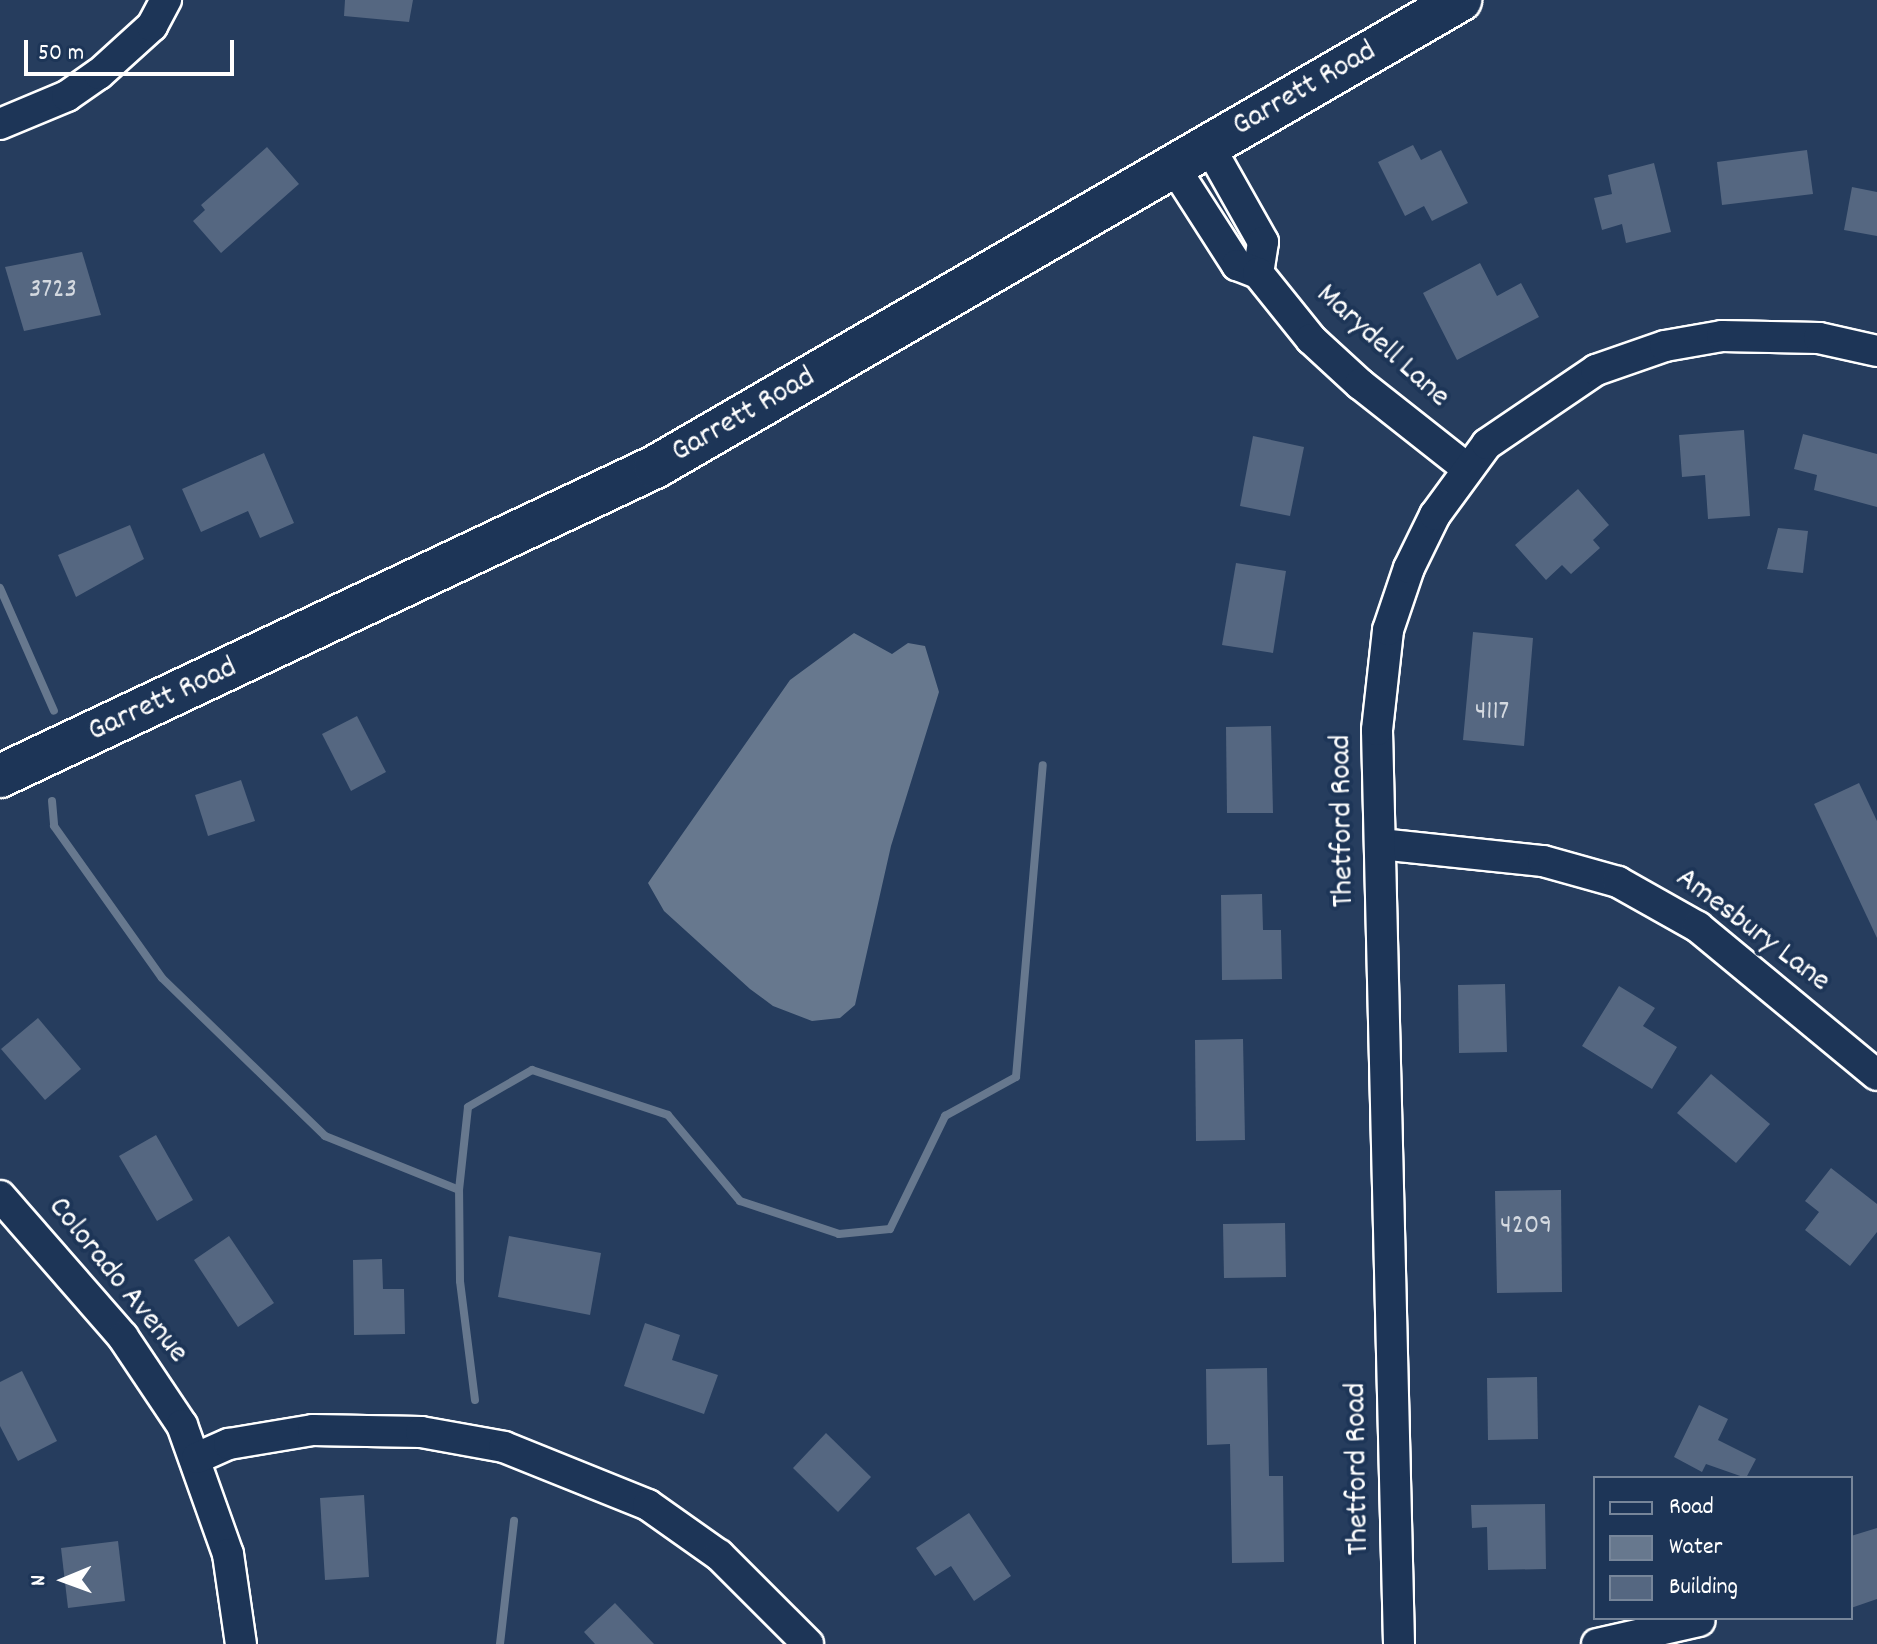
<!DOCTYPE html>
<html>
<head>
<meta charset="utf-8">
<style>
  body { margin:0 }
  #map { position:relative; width:1877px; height:1644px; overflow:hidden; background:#263d5e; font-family:Dekko,sans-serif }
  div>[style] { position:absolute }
  .water>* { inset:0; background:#67788e }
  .stream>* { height:8px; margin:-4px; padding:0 4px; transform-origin:4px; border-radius:4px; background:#67788e }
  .building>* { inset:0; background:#556781 }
  .roads { filter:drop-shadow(2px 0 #fff) drop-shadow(-2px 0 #fff) drop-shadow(0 2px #fff) drop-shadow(0 -2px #fff) }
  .street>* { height:30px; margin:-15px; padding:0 15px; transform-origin:15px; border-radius:15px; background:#1d3557 }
  .secondary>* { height:42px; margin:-21px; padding:0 21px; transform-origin:21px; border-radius:21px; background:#1d3557 }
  span { translate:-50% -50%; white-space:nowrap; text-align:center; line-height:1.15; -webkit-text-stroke:8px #1d3557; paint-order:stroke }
  .number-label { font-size:28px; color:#d4d9e0 }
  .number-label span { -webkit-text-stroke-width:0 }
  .street-label { font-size:32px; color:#fff }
  .legend { position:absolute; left:1593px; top:1476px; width:260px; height:144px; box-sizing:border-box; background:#1d3557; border:2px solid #77869a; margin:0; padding:10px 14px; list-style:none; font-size:24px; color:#fff }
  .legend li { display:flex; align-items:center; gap:16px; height:40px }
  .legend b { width:40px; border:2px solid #77869a }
  .north { position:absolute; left:24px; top:1540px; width:80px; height:80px; -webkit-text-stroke:6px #1d3557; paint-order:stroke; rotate:269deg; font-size:22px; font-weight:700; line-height:32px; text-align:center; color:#fff }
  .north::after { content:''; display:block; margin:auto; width:28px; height:36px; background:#fff; clip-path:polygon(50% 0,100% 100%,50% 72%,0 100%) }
  .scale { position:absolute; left:24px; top:40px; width:210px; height:36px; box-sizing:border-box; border:4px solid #fff; border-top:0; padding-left:10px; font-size:24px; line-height:28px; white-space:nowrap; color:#fff; -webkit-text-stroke:6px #1d3557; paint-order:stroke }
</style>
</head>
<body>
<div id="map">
  <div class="water">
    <div style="clip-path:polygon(854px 633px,892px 654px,908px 643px,925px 646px,939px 692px,891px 846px,855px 1005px,840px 1018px,812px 1021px,773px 1006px,750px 989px,664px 911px,648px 883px,790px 680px)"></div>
  </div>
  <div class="stream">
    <div style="left:0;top:588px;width:134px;rotate:66.3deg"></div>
    <div style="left:52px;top:801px;width:25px;rotate:85deg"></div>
    <div style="left:54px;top:826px;width:186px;rotate:54.6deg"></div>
    <div style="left:162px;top:978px;width:227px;rotate:44.1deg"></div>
    <div style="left:325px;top:1136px;width:144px;rotate:21.9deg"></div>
    <div style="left:475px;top:1400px;width:120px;rotate:-97.2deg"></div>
    <div style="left:460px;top:1281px;width:91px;rotate:-90.6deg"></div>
    <div style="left:459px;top:1190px;width:83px;rotate:-83.8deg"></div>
    <div style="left:468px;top:1107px;width:74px;rotate:-30deg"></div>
    <div style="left:532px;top:1070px;width:143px;rotate:18.3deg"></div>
    <div style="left:668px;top:1115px;width:112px;rotate:50.1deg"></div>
    <div style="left:740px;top:1201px;width:104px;rotate:18.4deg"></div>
    <div style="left:839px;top:1234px;width:51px;rotate:-5.6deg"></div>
    <div style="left:890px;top:1229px;width:126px;rotate:-64deg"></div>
    <div style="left:945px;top:1116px;width:81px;rotate:-28.8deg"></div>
    <div style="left:1016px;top:1077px;width:313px;rotate:-85.1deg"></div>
    <div style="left:500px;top:1644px;width:124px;rotate:-83.5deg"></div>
  </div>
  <div class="building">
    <div style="clip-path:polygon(345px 0,413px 0,409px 22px,344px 16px)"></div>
    <div style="clip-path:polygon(1413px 145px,1421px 160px,1441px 150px,1468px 203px,1432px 221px,1424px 206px,1405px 216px,1378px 162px)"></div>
    <div style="clip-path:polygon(267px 147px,299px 184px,221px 253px,193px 221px,205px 210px,201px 205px)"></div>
    <div style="clip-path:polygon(1807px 150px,1813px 194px,1722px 205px,1717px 162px)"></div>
    <div style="clip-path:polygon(1654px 163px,1671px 232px,1626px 243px,1622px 224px,1602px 230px,1594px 198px,1612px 194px,1608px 175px)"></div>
    <div style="clip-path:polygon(1852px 187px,1877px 192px,1877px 236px,1844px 230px)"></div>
    <div style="clip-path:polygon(82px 252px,101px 315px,24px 331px,5px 267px)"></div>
    <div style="clip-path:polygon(1480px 263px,1497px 296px,1521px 283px,1539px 317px,1457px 360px,1423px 293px)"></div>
    <div style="clip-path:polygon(1744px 430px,1750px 516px,1708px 519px,1705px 475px,1682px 477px,1679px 435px)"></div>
    <div style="clip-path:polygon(1803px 434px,1877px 454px,1877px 507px,1814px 490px,1817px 475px,1794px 469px)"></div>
    <div style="clip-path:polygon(1253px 436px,1304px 447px,1290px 516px,1240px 506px)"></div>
    <div style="clip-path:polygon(264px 453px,294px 523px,260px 538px,248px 511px,201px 532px,182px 489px)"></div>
    <div style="clip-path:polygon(1578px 489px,1609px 525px,1593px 540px,1600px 548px,1571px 574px,1562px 565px,1546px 580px,1515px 545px)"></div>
    <div style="clip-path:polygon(130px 525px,144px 559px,76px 597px,58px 555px)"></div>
    <div style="clip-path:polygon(1778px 528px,1808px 531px,1803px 573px,1767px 569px)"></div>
    <div style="clip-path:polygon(1236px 563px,1286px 571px,1273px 653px,1222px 645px)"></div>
    <div style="clip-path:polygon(1473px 632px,1533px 638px,1524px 746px,1463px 740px)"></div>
    <div style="clip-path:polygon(357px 716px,386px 772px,351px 791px,322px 734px)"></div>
    <div style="clip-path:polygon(1271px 726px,1273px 813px,1227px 813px,1226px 727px)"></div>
    <div style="clip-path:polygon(241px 780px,255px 821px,208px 836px,195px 795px)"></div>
    <div style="clip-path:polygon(1859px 783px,1877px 821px,1877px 938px,1814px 804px)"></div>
    <div style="clip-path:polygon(1262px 894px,1263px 930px,1281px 930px,1282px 979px,1222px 980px,1221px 895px)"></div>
    <div style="clip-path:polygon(1505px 984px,1507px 1052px,1459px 1053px,1458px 985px)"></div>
    <div style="clip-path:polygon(1619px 986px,1655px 1008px,1643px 1026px,1677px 1047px,1652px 1089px,1582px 1046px)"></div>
    <div style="clip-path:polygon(38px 1018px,81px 1069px,45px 1100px,1px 1049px)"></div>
    <div style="clip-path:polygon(1243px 1039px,1245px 1140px,1196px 1141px,1195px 1040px)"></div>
    <div style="clip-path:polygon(1711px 1074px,1770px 1124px,1736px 1163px,1677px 1113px)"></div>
    <div style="clip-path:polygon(156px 1135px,193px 1200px,157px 1221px,119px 1156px)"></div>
    <div style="clip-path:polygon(1831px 1168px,1877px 1204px,1877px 1232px,1850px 1266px,1805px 1230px,1819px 1212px,1805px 1201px)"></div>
    <div style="clip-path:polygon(1561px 1190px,1562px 1292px,1497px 1293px,1495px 1191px)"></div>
    <div style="clip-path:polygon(1285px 1223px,1286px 1277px,1224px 1278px,1223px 1224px)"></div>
    <div style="clip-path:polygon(229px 1236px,274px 1303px,238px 1327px,194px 1260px)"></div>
    <div style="clip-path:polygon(509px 1236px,601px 1253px,590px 1315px,498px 1297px)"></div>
    <div style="clip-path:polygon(382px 1259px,383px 1289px,404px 1289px,405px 1334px,354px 1335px,353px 1260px)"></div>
    <div style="clip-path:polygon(645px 1323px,680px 1335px,672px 1360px,718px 1375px,704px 1414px,624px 1386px)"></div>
    <div style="clip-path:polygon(1267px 1368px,1269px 1476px,1283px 1476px,1284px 1562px,1232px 1563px,1230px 1444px,1207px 1445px,1206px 1369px)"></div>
    <div style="clip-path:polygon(22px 1371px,57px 1441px,18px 1461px,0 1426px,0 1382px)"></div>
    <div style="clip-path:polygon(1537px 1377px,1538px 1439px,1488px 1440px,1487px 1378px)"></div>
    <div style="clip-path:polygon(1699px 1405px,1728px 1419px,1718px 1440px,1756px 1459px,1746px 1478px,1706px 1464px,1702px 1472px,1674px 1457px)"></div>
    <div style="clip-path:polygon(826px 1433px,871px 1477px,838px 1512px,793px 1468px)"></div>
    <div style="clip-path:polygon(364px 1495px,369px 1577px,325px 1580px,320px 1498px)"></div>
    <div style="clip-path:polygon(1545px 1504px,1546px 1569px,1488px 1570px,1487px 1527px,1472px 1528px,1471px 1505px)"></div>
    <div style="clip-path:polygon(969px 1513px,1011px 1576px,974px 1601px,951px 1566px,935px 1576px,916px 1548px)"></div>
    <div style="clip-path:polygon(1877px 1528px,1877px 1599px,1851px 1608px,1851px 1536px)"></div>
    <div style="clip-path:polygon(118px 1541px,125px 1601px,68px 1608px,61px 1548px)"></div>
    <div style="clip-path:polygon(615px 1603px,654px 1644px,595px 1644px,584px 1632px)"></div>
  </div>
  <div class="roads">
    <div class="street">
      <div style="left:0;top:124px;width:73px;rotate:-22.7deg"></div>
      <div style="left:67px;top:96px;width:39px;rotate:-35deg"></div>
      <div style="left:99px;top:74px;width:72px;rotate:-42.2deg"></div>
      <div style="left:152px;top:26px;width:30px;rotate:-62deg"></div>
      <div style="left:1209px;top:146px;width:110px;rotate:60.6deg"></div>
      <div style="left:1263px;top:242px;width:31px;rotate:99deg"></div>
      <div style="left:1174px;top:167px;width:117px;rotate:57.3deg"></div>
      <div style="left:1237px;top:265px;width:22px;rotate:21deg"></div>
      <div style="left:1258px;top:273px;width:85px;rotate:51.2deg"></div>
      <div style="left:1311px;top:339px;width:67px;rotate:42.6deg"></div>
      <div style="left:1360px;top:384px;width:134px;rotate:38.3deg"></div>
      <div style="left:1380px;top:844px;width:164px;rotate:6deg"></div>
      <div style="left:1543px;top:861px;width:78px;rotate:15.6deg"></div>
      <div style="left:1618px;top:882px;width:92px;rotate:29.4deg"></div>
      <div style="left:1698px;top:927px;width:232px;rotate:39.6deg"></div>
      <div style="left:0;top:1196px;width:187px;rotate:48.9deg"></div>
      <div style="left:123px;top:1337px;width:106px;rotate:56.2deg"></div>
      <div style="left:182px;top:1425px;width:137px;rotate:70.4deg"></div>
      <div style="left:228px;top:1554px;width:91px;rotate:81.8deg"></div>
      <div style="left:197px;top:1458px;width:35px;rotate:-24deg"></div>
      <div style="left:229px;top:1444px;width:85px;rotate:-9.5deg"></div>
      <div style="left:313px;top:1430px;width:108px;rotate:1.1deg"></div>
      <div style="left:421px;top:1432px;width:84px;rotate:10.2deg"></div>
      <div style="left:504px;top:1447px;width:155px;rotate:21.9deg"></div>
      <div style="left:648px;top:1505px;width:87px;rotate:35.2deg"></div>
      <div style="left:719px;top:1555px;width:126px;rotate:45deg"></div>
      <div style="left:1399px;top:1644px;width:914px;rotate:-91.38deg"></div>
      <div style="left:1377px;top:730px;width:101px;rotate:-83.7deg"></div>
      <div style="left:1388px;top:630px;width:65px;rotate:-71.3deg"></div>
      <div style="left:1409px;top:568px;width:59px;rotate:-63.9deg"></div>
      <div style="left:1435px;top:515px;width:88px;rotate:-53.8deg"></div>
      <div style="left:1487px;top:444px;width:132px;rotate:-34.2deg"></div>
      <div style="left:1596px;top:370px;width:73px;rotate:-19.2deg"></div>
      <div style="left:1665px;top:346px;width:58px;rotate:-10deg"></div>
      <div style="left:1722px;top:336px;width:97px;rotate:1.2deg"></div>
      <div style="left:1819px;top:338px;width:59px;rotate:12.6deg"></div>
      <div style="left:1597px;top:1644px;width:105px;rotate:-12.7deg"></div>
    </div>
    <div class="secondary">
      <div style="left:0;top:776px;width:724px;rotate:-25.26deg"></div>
      <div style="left:655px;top:467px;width:931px;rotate:-30.12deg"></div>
    </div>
  </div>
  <div class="number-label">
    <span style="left:53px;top:291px">3723</span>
    <span style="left:1492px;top:713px">4117</span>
    <span style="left:1526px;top:1227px">4209</span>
  </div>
  <div class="street-label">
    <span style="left:1305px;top:90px;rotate:-30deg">Garrett Road</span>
    <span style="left:1382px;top:347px;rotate:42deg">Marydell Lane</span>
    <span style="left:744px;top:416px;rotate:-30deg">Garrett Road</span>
    <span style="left:163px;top:701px;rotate:-25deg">Garrett Road</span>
    <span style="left:1344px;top:821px;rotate:-91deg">Thetford Road</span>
    <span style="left:1752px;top:931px;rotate:37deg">Amesbury Lane</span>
    <span style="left:117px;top:1281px;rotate:51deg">Colorado Avenue</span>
    <span style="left:1359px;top:1469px;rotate:-91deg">Thetford Road</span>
  </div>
  <ul class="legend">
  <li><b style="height:10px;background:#1d3557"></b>Road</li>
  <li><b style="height:22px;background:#67788e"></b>Water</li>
  <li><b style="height:22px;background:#556781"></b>Building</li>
  </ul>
  <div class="north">N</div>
  <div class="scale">50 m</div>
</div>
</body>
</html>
